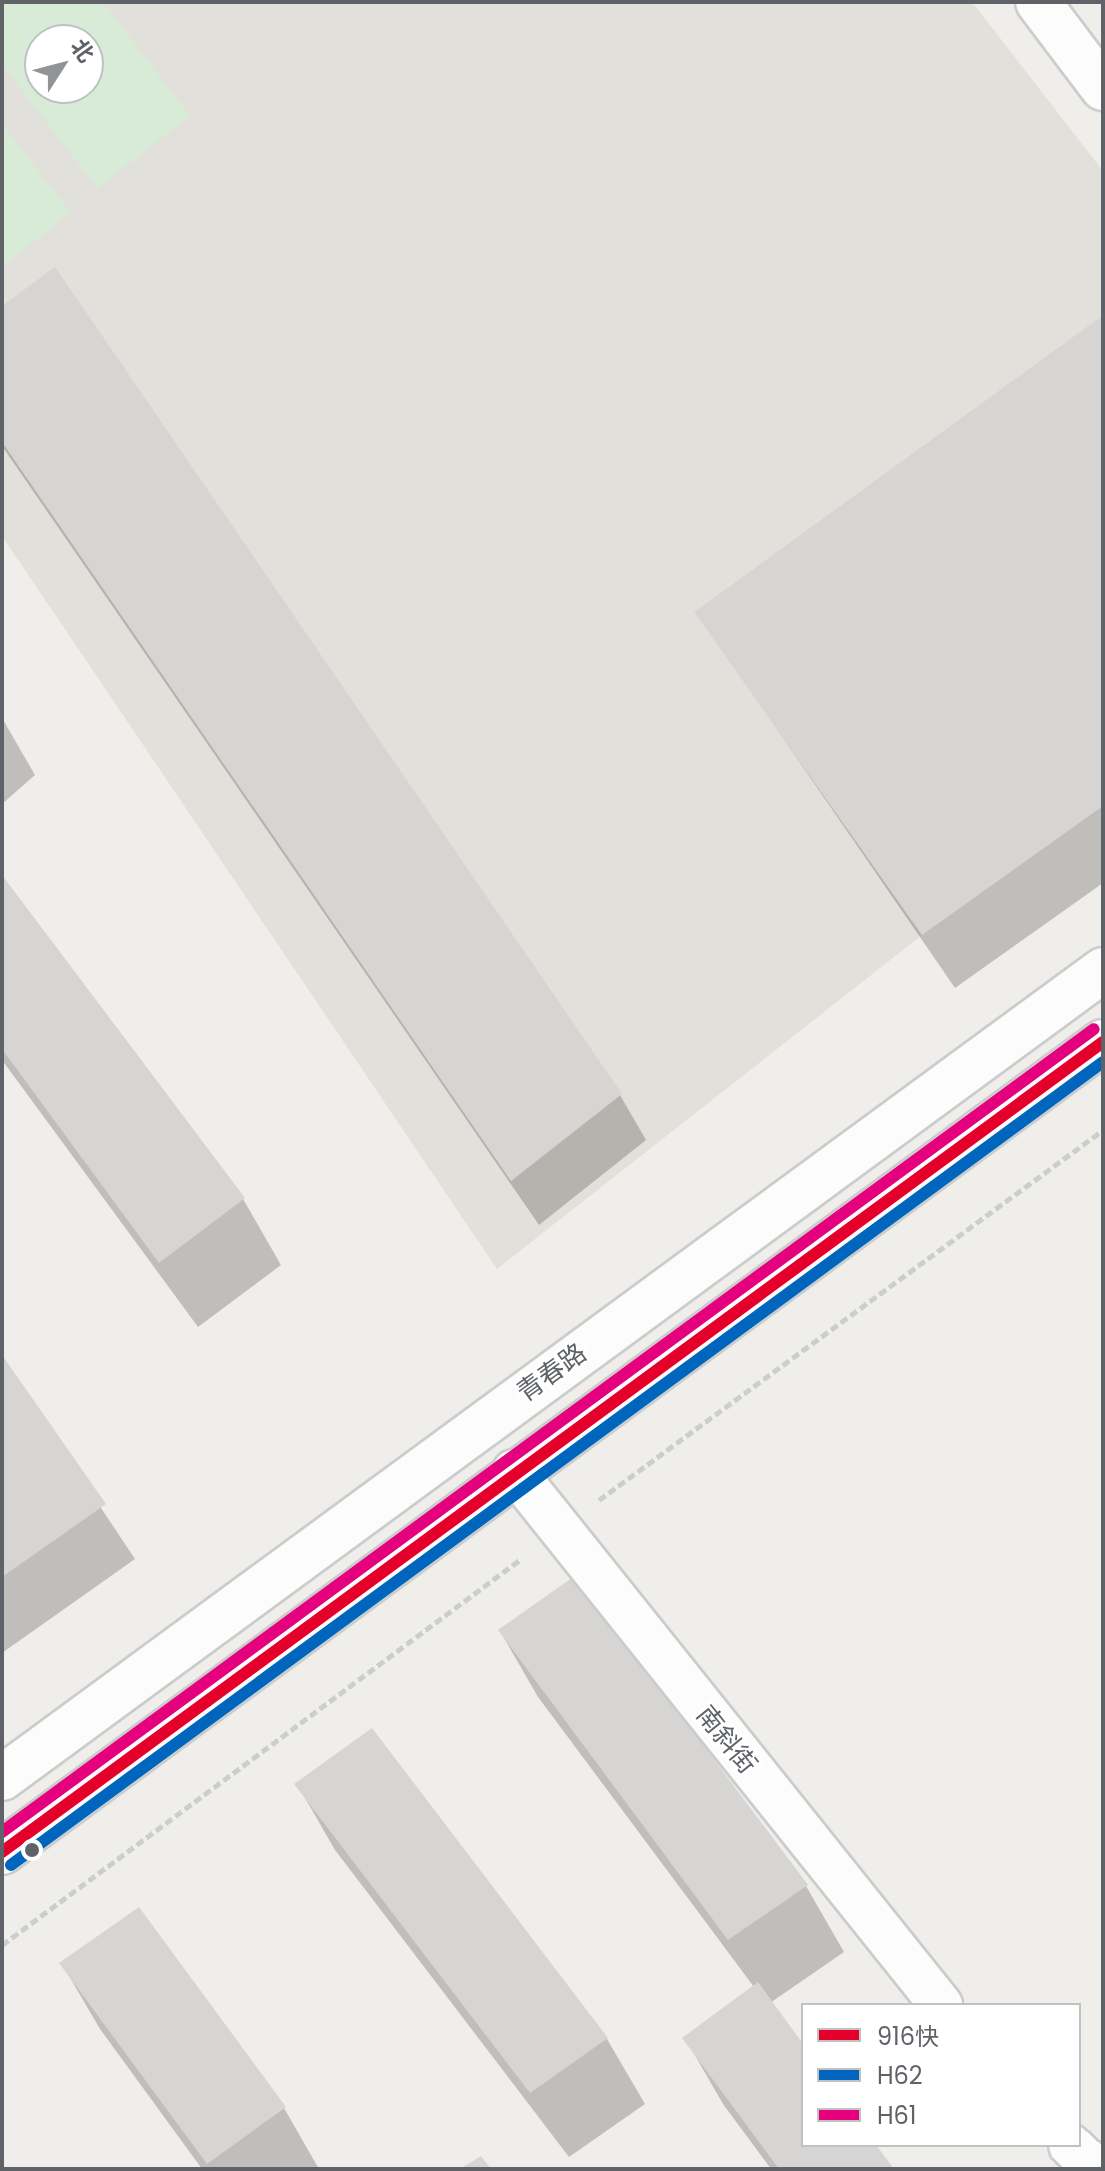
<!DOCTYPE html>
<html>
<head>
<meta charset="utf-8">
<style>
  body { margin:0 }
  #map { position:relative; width:1105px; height:2171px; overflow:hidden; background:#efeeea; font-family:Poppins,"Noto Sans SC",sans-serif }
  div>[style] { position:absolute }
  .education>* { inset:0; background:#e2e0da }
  .green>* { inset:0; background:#d8ebd6 }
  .shadow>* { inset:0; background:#0003 }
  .building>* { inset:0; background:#d6d5d3 }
  .path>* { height:5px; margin-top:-2.5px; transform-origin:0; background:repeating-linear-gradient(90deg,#cacfcc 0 8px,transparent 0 12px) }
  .roads { filter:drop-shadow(2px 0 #cbcccc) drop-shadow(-2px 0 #cbcccc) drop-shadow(0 2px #cbcccc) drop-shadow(0 -2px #cbcccc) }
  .minor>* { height:42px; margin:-21px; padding:0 21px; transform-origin:21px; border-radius:21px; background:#fdfcfc }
  .tertiary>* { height:44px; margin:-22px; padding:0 22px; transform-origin:22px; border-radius:22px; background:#fdfcfc }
  .secondary>* { height:44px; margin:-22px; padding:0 22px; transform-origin:22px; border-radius:22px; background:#fdfcfc }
  .bus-1>* { height:12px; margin:-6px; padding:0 6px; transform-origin:6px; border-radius:6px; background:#e4002b }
  .bus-2>* { height:12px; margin:-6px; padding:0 6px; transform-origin:6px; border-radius:6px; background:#0065bd }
  .bus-3>* { height:12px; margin:-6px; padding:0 6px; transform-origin:6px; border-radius:6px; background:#e5007d }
  .dots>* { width:22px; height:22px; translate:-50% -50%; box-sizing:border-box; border:4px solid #fff; border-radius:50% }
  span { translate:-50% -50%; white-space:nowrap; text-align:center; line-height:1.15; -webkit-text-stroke:6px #fff; paint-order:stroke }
  .street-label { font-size:26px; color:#5f6368 }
  .frame { position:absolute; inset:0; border:4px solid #5f6368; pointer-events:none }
  .legend { position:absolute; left:801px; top:2003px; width:280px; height:144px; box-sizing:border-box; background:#fff; border:2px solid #bfc1c3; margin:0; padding:10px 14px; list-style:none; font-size:24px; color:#5f6368 }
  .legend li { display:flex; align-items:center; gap:16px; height:40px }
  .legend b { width:40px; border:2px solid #bfc1c3 }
  .north { position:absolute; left:24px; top:24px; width:80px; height:80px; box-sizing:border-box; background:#fff; border:2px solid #bfc1c3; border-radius:50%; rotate:54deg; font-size:22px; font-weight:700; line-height:32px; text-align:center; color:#5f6368 }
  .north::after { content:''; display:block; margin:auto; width:28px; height:36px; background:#919496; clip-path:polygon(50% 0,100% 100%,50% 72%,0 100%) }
</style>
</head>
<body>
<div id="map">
  <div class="education">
    <div style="clip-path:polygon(evenodd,2px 2px,972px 2px,1103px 171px,1103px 315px,694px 612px,922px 935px,497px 1269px,2px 536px,2px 2px,40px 40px,88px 40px,88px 88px,40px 88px,40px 40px)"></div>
  </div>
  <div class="green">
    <div style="clip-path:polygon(evenodd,2px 2px,103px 2px,190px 116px,97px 188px,2px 64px,2px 2px,40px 40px,88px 40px,88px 88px,40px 88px,40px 40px)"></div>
    <div style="clip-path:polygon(2px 124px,71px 213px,2px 266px)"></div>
  </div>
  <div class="shadow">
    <div style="clip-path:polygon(2px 309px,620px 1095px,646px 1140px,539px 1225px,2px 446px)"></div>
    <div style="clip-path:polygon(1103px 318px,1103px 883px,955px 988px,697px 613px)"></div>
    <div style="clip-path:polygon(2px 718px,35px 775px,2px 804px)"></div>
    <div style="clip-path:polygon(2px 879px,243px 1199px,281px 1265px,198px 1327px,2px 1060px)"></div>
    <div style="clip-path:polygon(2px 1359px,135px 1559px,2px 1653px)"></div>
    <div style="clip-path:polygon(500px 1631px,806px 1886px,844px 1952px,770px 2003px,803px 2048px,803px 2145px,874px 2145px,891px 2169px,771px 2169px,723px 2104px,685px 2038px,754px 1987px,538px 1697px)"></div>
    <div style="clip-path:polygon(297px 1784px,607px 2039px,645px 2104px,569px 2157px,335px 1850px)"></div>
    <div style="clip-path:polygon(62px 1964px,284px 2108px,319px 2169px,202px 2169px,100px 2029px)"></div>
  </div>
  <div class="building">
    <div style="clip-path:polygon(55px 267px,622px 1094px,511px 1181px,2px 442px,2px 306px)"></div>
    <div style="clip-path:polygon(1103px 315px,1103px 806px,922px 935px,694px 612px)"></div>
    <div style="clip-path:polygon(2px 875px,245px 1198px,159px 1263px,2px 1049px)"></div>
    <div style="clip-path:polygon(2px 1355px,106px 1504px,2px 1577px)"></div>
    <div style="clip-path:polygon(576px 1575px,808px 1885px,728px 1940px,498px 1630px)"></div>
    <div style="clip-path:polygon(372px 1728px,608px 2038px,530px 2093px,294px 1784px)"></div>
    <div style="clip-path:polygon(139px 1907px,286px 2107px,207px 2164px,59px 1963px)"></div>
    <div style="clip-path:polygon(758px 1982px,803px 2044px,803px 2145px,876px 2145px,894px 2169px,779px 2169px,682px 2038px)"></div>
    <div style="clip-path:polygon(481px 2156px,491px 2169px,460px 2169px)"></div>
  </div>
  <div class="path">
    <div style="left:599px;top:1500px;width:625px;rotate:-36.28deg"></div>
    <div style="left:2px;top:1945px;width:647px;rotate:-36.64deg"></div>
  </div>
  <div class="roads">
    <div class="minor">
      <div style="left:514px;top:1471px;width:684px;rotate:51.35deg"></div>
      <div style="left:1070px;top:2145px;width:36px;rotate:42deg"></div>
    </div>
    <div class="tertiary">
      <div style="left:1038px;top:2px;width:108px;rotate:52.9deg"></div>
    </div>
    <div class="secondary">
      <div style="left:2px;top:1778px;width:1366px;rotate:-36.27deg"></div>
      <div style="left:2px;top:1852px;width:1367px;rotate:-36.34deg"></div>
    </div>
  </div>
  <div class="bus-1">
    <div style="left:2px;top:1852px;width:1367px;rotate:-36.34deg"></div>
  </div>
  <div class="bus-2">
    <div style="left:11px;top:1865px;width:1355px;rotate:-36.33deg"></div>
  </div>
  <div class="bus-3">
    <div style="left:2px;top:1832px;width:1355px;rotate:-36.33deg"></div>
  </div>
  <div class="dots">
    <div style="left:32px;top:1850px;background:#5f6368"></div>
  </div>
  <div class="street-label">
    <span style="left:552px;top:1373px;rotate:-36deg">青春路</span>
    <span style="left:726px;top:1740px;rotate:51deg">南斜街</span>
  </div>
  <div class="frame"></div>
  <ul class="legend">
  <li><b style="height:10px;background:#e4002b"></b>916快</li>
  <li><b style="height:10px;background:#0065bd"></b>H62</li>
  <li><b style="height:10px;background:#e5007d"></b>H61</li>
  </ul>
  <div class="north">北</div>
</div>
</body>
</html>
